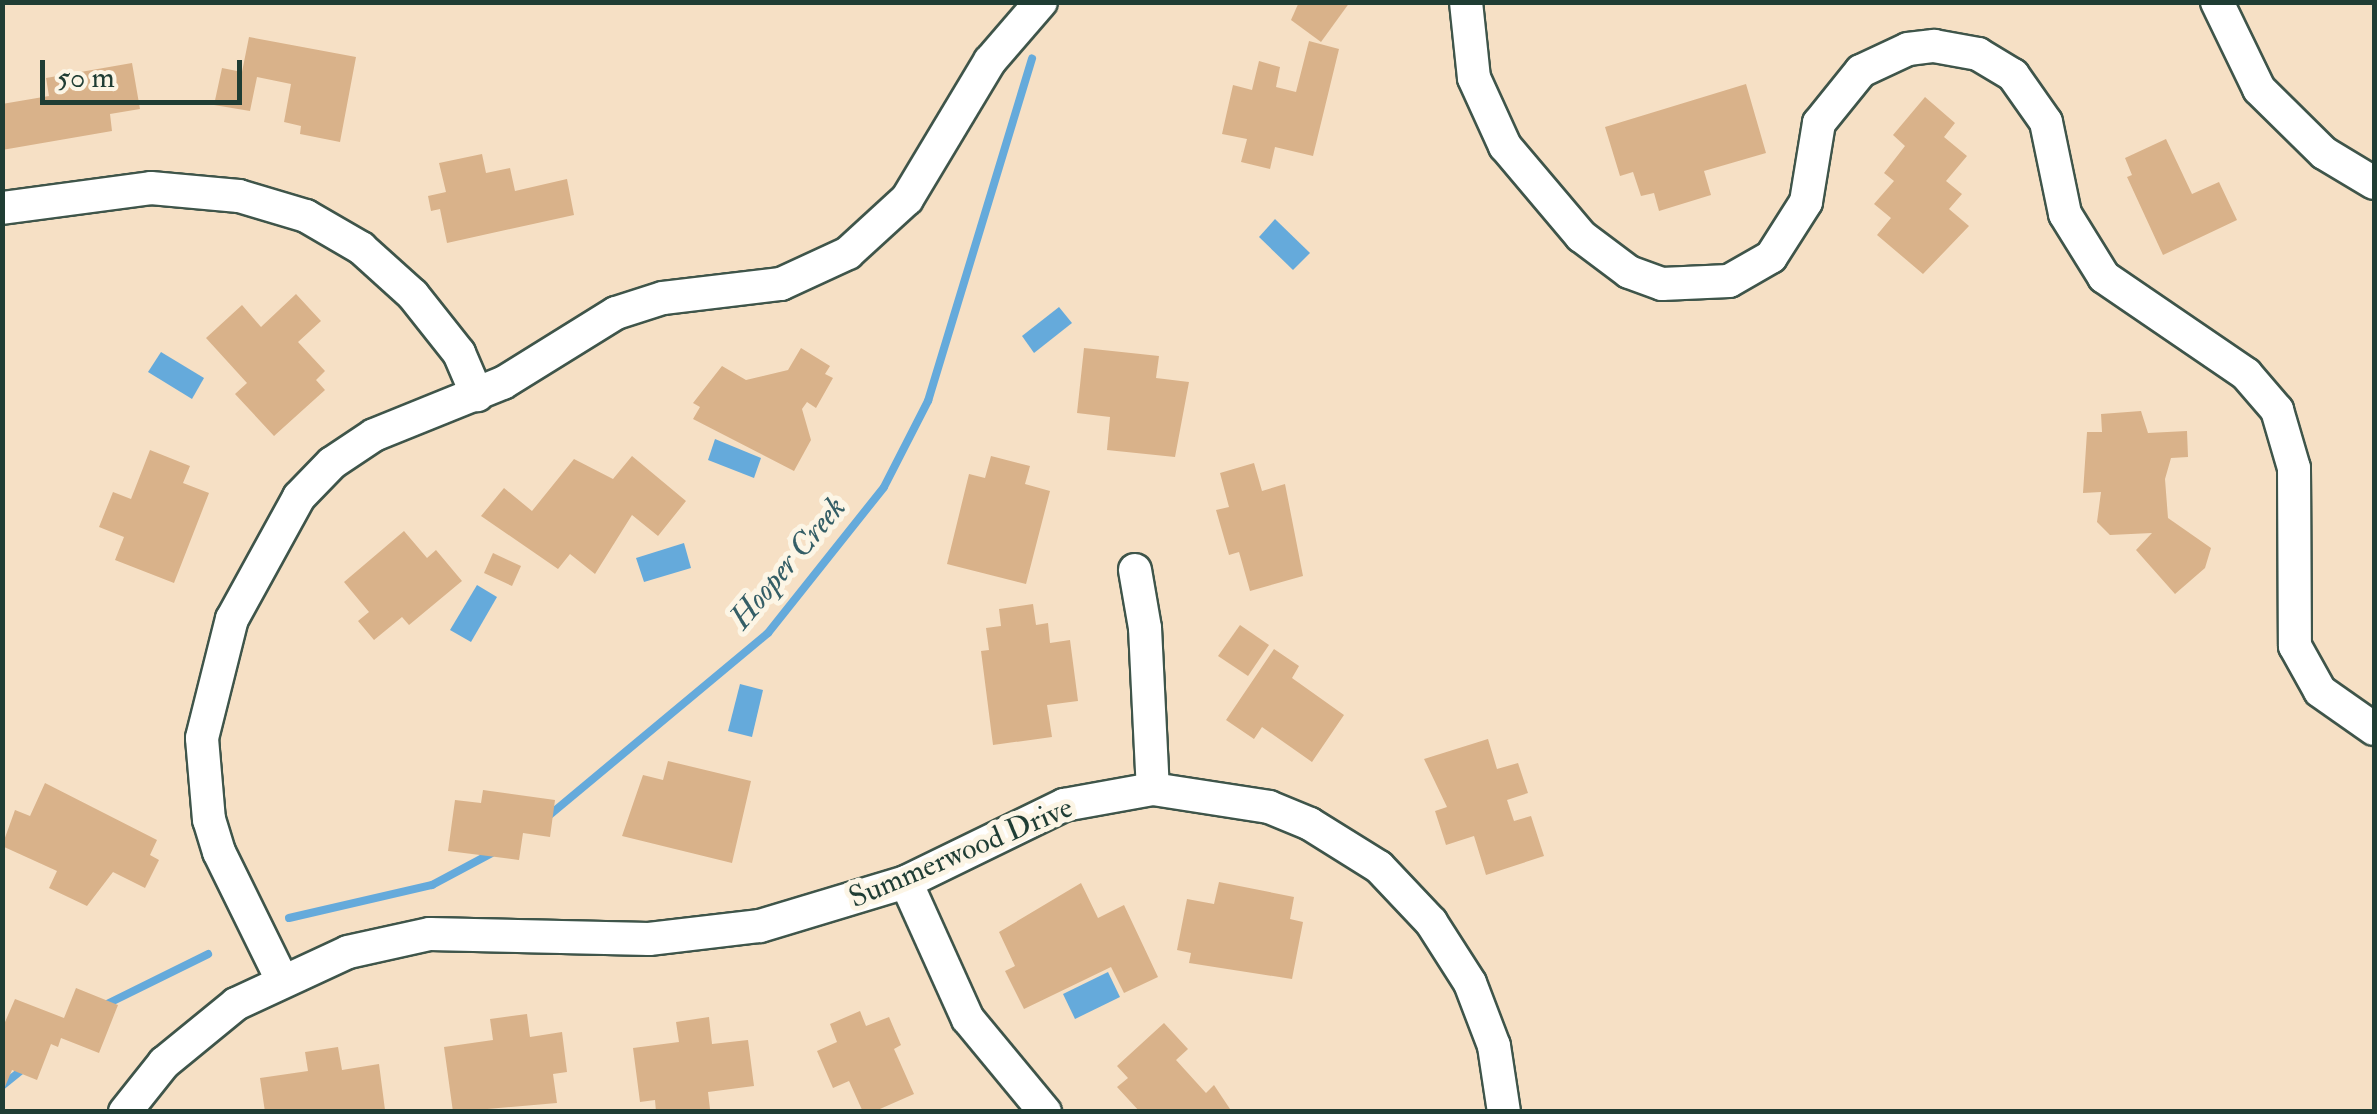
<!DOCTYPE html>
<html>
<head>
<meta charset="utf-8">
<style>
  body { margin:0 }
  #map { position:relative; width:2377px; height:1114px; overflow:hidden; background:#f6e0c5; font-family:"IM FELL Double Pica",serif }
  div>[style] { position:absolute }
  .water>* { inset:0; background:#65aadb }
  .stream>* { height:8px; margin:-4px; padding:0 4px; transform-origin:4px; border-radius:4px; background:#65aadb }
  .building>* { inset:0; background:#d9b28a }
  .roads { filter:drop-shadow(2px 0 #3f554a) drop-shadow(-2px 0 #3f554a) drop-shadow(0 2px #3f554a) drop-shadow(0 -2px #3f554a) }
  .minor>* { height:32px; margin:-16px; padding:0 16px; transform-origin:16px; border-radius:16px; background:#fff }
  span { translate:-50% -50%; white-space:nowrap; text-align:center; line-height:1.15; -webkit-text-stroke:10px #fcf5e5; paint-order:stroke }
  .street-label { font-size:30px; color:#1f3d34 }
  .water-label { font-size:32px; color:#345e66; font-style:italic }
  .frame { position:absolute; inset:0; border:5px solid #1f3d34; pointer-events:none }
  .scale { position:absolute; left:40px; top:60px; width:202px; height:45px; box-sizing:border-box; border:5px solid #1f3d34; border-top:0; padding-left:12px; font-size:30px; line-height:35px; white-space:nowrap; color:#1f3d34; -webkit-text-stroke:8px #fcf5e5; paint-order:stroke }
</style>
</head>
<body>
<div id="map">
  <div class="water">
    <div style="clip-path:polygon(1275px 219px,1310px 253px,1293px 270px,1259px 237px)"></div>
    <div style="clip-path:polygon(1059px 307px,1072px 323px,1034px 353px,1022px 336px)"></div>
    <div style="clip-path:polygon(161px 352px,204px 378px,192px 399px,148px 372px)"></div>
    <div style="clip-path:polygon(715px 439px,761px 458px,754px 478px,708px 460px)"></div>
    <div style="clip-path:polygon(684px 543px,691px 568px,644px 582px,636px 558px)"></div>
    <div style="clip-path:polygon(477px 585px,497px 597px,471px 642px,450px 630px)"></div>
    <div style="clip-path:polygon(740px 684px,763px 690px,752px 737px,728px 731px)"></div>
    <div style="clip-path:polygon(1108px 972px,1120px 997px,1075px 1019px,1063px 994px)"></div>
  </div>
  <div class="stream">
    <div style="left:546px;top:818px;width:289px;rotate:-39.8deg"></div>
    <div style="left:768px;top:633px;width:186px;rotate:-51.5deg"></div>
    <div style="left:884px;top:487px;width:97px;rotate:-62.9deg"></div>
    <div style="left:928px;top:401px;width:358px;rotate:-73.1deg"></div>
    <div style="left:289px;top:918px;width:147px;rotate:-13deg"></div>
    <div style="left:432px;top:885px;width:68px;rotate:-28.1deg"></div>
    <div style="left:105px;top:1005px;width:115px;rotate:-26.3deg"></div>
    <div style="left:2px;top:1086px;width:27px;rotate:-39deg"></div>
  </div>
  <div class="building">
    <div style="clip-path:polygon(1299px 2px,1350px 2px,1321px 42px,1291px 20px)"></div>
    <div style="clip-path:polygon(249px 37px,356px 57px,340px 142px,300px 134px,301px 126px,284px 122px,291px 84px,257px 77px,250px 111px,214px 105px,222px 68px,242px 72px)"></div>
    <div style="clip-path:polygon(1309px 41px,1339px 49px,1313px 156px,1275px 147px,1270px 169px,1241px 162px,1247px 139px,1222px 134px,1233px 85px,1252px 90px,1259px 61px,1280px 67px,1276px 87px,1296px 92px)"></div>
    <div style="clip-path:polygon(132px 63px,140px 109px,110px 114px,112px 131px,2px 150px,2px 104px,49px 96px,46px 78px)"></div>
    <div style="clip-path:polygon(1746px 84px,1766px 153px,1704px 171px,1711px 195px,1659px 211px,1654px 193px,1641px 196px,1633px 172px,1620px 176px,1605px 127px)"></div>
    <div style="clip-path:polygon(1925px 97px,1955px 123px,1944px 137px,1967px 156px,1946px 181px,1962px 194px,1949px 209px,1969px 226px,1923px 274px,1877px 235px,1891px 218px,1874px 204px,1894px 181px,1884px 173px,1905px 146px,1893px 135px)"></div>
    <div style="clip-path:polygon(2166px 139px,2192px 194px,2219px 182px,2237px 220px,2163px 255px,2127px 177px,2132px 175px,2125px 158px)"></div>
    <div style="clip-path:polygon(482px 154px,486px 173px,510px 168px,515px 191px,567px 179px,574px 215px,447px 243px,440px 209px,431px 211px,428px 196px,446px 192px,439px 163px)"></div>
    <div style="clip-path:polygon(296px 294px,321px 321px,298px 342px,325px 371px,316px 380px,325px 390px,274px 436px,235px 394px,247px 383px,206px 338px,242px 305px,261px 327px)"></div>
    <div style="clip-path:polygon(801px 348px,830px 366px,825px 374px,833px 378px,816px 408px,807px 402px,802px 409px,811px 440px,794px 471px,693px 419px,700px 407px,693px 403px,722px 366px,746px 380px,788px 370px)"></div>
    <div style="clip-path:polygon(1084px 348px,1159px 356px,1156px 378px,1189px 382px,1175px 457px,1107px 450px,1110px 417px,1077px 413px)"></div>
    <div style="clip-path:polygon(2141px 411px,2148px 433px,2187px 431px,2188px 457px,2171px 458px,2165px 479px,2168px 518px,2211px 548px,2205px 568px,2175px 594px,2136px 550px,2152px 533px,2110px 535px,2097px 522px,2101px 492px,2083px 493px,2087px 432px,2102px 432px,2101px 414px)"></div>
    <div style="clip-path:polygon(150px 450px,190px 466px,183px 483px,209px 493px,174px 583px,115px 560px,124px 537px,99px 527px,113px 492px,131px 499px)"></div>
    <div style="clip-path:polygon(632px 456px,686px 501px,658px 536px,632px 515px,595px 574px,570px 554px,558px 569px,481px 516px,504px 488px,532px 511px,574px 459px,613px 479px)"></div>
    <div style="clip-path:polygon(991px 456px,1030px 466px,1025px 484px,1050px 491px,1026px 584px,947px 564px,969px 474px,985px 478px)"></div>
    <div style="clip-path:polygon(1254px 463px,1262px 491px,1285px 484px,1303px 576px,1250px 591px,1239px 552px,1229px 555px,1216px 510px,1229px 507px,1220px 473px)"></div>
    <div style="clip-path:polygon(404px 531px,427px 558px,436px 550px,462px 581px,409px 625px,402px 617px,374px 640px,358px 621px,369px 612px,344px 582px)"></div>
    <div style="clip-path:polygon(493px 553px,521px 566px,512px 586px,484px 573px)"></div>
    <div style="clip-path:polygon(1033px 604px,1036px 625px,1048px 623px,1050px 643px,1070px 640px,1078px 701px,1047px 705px,1052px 737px,993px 745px,981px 651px,989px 650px,986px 628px,1001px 626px,999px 609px)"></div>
    <div style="clip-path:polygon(1240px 625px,1269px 645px,1248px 676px,1218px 656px)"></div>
    <div style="clip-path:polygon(1274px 649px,1299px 666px,1292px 678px,1344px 715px,1312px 762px,1262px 727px,1254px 739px,1226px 720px)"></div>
    <div style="clip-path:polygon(1488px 739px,1497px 769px,1518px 763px,1528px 793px,1507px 800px,1514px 821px,1531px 816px,1544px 856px,1486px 875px,1474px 836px,1446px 845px,1435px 811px,1447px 807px,1424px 759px)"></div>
    <div style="clip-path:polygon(668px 761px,751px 781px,732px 863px,622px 836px,643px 775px,663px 780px)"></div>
    <div style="clip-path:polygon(45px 783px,157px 840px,150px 855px,159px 860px,145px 888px,113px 872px,87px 906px,49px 888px,57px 871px,2px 846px,15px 810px,30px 816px)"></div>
    <div style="clip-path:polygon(483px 790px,555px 800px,550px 837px,523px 833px,519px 860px,448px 851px,455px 800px,481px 803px)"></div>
    <div style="clip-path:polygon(1219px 882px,1294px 897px,1290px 919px,1303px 922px,1292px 979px,1189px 963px,1191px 953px,1177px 950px,1187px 899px,1214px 904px)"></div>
    <div style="clip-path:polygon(1081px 883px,1098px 918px,1124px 905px,1158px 977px,1124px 993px,1111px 967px,1024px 1009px,1005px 971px,1015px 966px,999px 932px)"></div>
    <div style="clip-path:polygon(76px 988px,118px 1005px,99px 1053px,61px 1038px,58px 1047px,51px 1044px,37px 1080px,12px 1070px,2px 1094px,2px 1029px,15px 999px,64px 1018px)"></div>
    <div style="clip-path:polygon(860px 1011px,866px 1026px,889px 1017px,901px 1045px,894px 1049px,914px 1094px,873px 1112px,863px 1112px,849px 1081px,833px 1088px,817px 1051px,837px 1042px,830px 1024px)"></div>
    <div style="clip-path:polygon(527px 1014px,530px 1037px,562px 1032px,567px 1072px,553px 1074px,557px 1103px,453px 1112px,444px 1047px,493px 1040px,490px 1019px)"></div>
    <div style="clip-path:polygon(709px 1017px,712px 1044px,748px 1040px,754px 1086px,708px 1092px,710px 1109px,656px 1112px,655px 1100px,640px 1102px,633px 1048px,679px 1042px,676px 1022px)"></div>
    <div style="clip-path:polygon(1164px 1023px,1188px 1049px,1176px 1060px,1206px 1093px,1214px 1085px,1232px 1112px,1140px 1112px,1117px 1087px,1128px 1078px,1117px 1066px)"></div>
    <div style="clip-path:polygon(338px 1047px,342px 1070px,379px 1064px,385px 1110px,265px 1112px,260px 1078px,308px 1071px,305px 1052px)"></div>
  </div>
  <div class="roads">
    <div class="minor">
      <div style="left:1466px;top:2px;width:76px;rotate:84deg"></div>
      <div style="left:1474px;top:78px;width:75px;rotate:65.5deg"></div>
      <div style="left:1505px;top:146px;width:118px;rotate:49.8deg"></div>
      <div style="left:1581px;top:236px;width:60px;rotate:36.9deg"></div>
      <div style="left:1629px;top:272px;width:35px;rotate:20deg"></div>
      <div style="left:1662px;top:284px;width:67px;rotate:-2.6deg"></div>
      <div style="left:1729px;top:281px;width:48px;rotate:-29.7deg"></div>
      <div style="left:1771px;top:257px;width:65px;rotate:-57.5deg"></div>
      <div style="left:1806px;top:202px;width:80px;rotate:-80.7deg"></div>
      <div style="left:1819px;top:123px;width:67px;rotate:-51.1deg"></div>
      <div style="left:1861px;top:71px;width:52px;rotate:-25.1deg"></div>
      <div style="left:1908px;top:49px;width:26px;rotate:-7deg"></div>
      <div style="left:1934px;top:46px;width:45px;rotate:10.3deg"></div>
      <div style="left:1978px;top:54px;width:41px;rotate:31deg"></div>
      <div style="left:2013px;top:75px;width:57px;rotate:54.9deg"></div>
      <div style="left:2046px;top:122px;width:94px;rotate:78.3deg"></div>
      <div style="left:2065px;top:214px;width:74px;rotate:58.2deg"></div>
      <div style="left:2104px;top:277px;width:172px;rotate:34.3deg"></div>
      <div style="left:2246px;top:374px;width:48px;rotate:49.3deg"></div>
      <div style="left:2277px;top:410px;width:60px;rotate:73.7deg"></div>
      <div style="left:2294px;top:468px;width:178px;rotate:89.7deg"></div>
      <div style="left:2295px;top:646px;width:51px;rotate:60.9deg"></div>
      <div style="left:2320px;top:691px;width:66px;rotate:35.1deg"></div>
      <div style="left:2217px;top:2px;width:97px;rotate:64.2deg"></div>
      <div style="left:2259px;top:89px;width:91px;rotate:44.6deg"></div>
      <div style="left:2324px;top:153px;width:58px;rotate:31deg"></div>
      <div style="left:2px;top:208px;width:150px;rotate:-7.6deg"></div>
      <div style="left:151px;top:188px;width:88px;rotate:5.2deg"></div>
      <div style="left:239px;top:196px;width:70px;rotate:16.6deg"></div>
      <div style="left:306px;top:216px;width:64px;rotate:30.2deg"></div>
      <div style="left:361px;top:248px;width:70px;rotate:42.1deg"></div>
      <div style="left:413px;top:295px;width:74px;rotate:51.6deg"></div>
      <div style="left:459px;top:353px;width:46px;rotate:66.8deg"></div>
      <div style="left:1135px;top:570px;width:59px;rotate:80.2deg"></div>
      <div style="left:1145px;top:628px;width:161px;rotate:87.2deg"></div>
      <div style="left:906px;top:882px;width:150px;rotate:65.7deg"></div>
      <div style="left:968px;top:1019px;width:121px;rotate:50.4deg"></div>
      <div style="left:281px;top:978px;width:140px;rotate:-116.2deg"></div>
      <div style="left:219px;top:852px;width:34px;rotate:-107deg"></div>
      <div style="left:209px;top:820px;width:82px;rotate:-94.9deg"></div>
      <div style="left:202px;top:738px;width:123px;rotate:-75.9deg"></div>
      <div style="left:232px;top:619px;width:139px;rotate:-61.2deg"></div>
      <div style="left:299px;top:497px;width:47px;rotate:-45.9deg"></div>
      <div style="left:332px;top:463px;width:50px;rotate:-33.7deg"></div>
      <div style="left:374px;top:435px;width:139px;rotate:-22deg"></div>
      <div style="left:503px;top:383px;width:133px;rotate:-31.8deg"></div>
      <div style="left:616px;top:313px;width:49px;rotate:-17.7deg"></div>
      <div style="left:663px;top:298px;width:119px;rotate:-6.8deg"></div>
      <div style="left:781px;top:284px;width:74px;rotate:-24.8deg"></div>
      <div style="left:848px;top:253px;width:80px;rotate:-42.5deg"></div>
      <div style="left:907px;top:199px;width:161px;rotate:-59deg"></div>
      <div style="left:990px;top:61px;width:78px;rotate:-49.2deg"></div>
      <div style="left:125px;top:1112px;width:63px;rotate:-51.5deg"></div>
      <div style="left:164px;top:1063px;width:93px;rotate:-39.3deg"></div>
      <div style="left:236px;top:1004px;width:123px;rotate:-24.9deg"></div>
      <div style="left:348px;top:952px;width:84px;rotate:-12.4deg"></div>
      <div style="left:430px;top:934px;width:219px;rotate:1.3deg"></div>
      <div style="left:649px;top:939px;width:112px;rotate:-6.7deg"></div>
      <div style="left:760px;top:926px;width:152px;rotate:-16.8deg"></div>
      <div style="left:906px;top:882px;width:176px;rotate:-26deg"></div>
      <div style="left:1064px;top:805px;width:90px;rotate:-10.2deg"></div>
      <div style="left:1153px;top:789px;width:117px;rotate:8.8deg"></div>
      <div style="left:1269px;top:807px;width:44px;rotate:22.5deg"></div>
      <div style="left:1310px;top:824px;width:81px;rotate:31.9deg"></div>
      <div style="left:1379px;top:867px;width:76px;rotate:46.6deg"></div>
      <div style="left:1431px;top:922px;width:72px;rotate:57.4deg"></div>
      <div style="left:1470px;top:983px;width:67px;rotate:69.1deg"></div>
      <div style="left:1494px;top:1046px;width:67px;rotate:81.4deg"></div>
    </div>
  </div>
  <div class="street-label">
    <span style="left:961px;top:853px;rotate:-23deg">Summerwood Drive</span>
  </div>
  <div class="water-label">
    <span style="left:788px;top:563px;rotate:-50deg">Hooper Creek</span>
  </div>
  <div class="frame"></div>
  <div class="scale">50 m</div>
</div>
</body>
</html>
